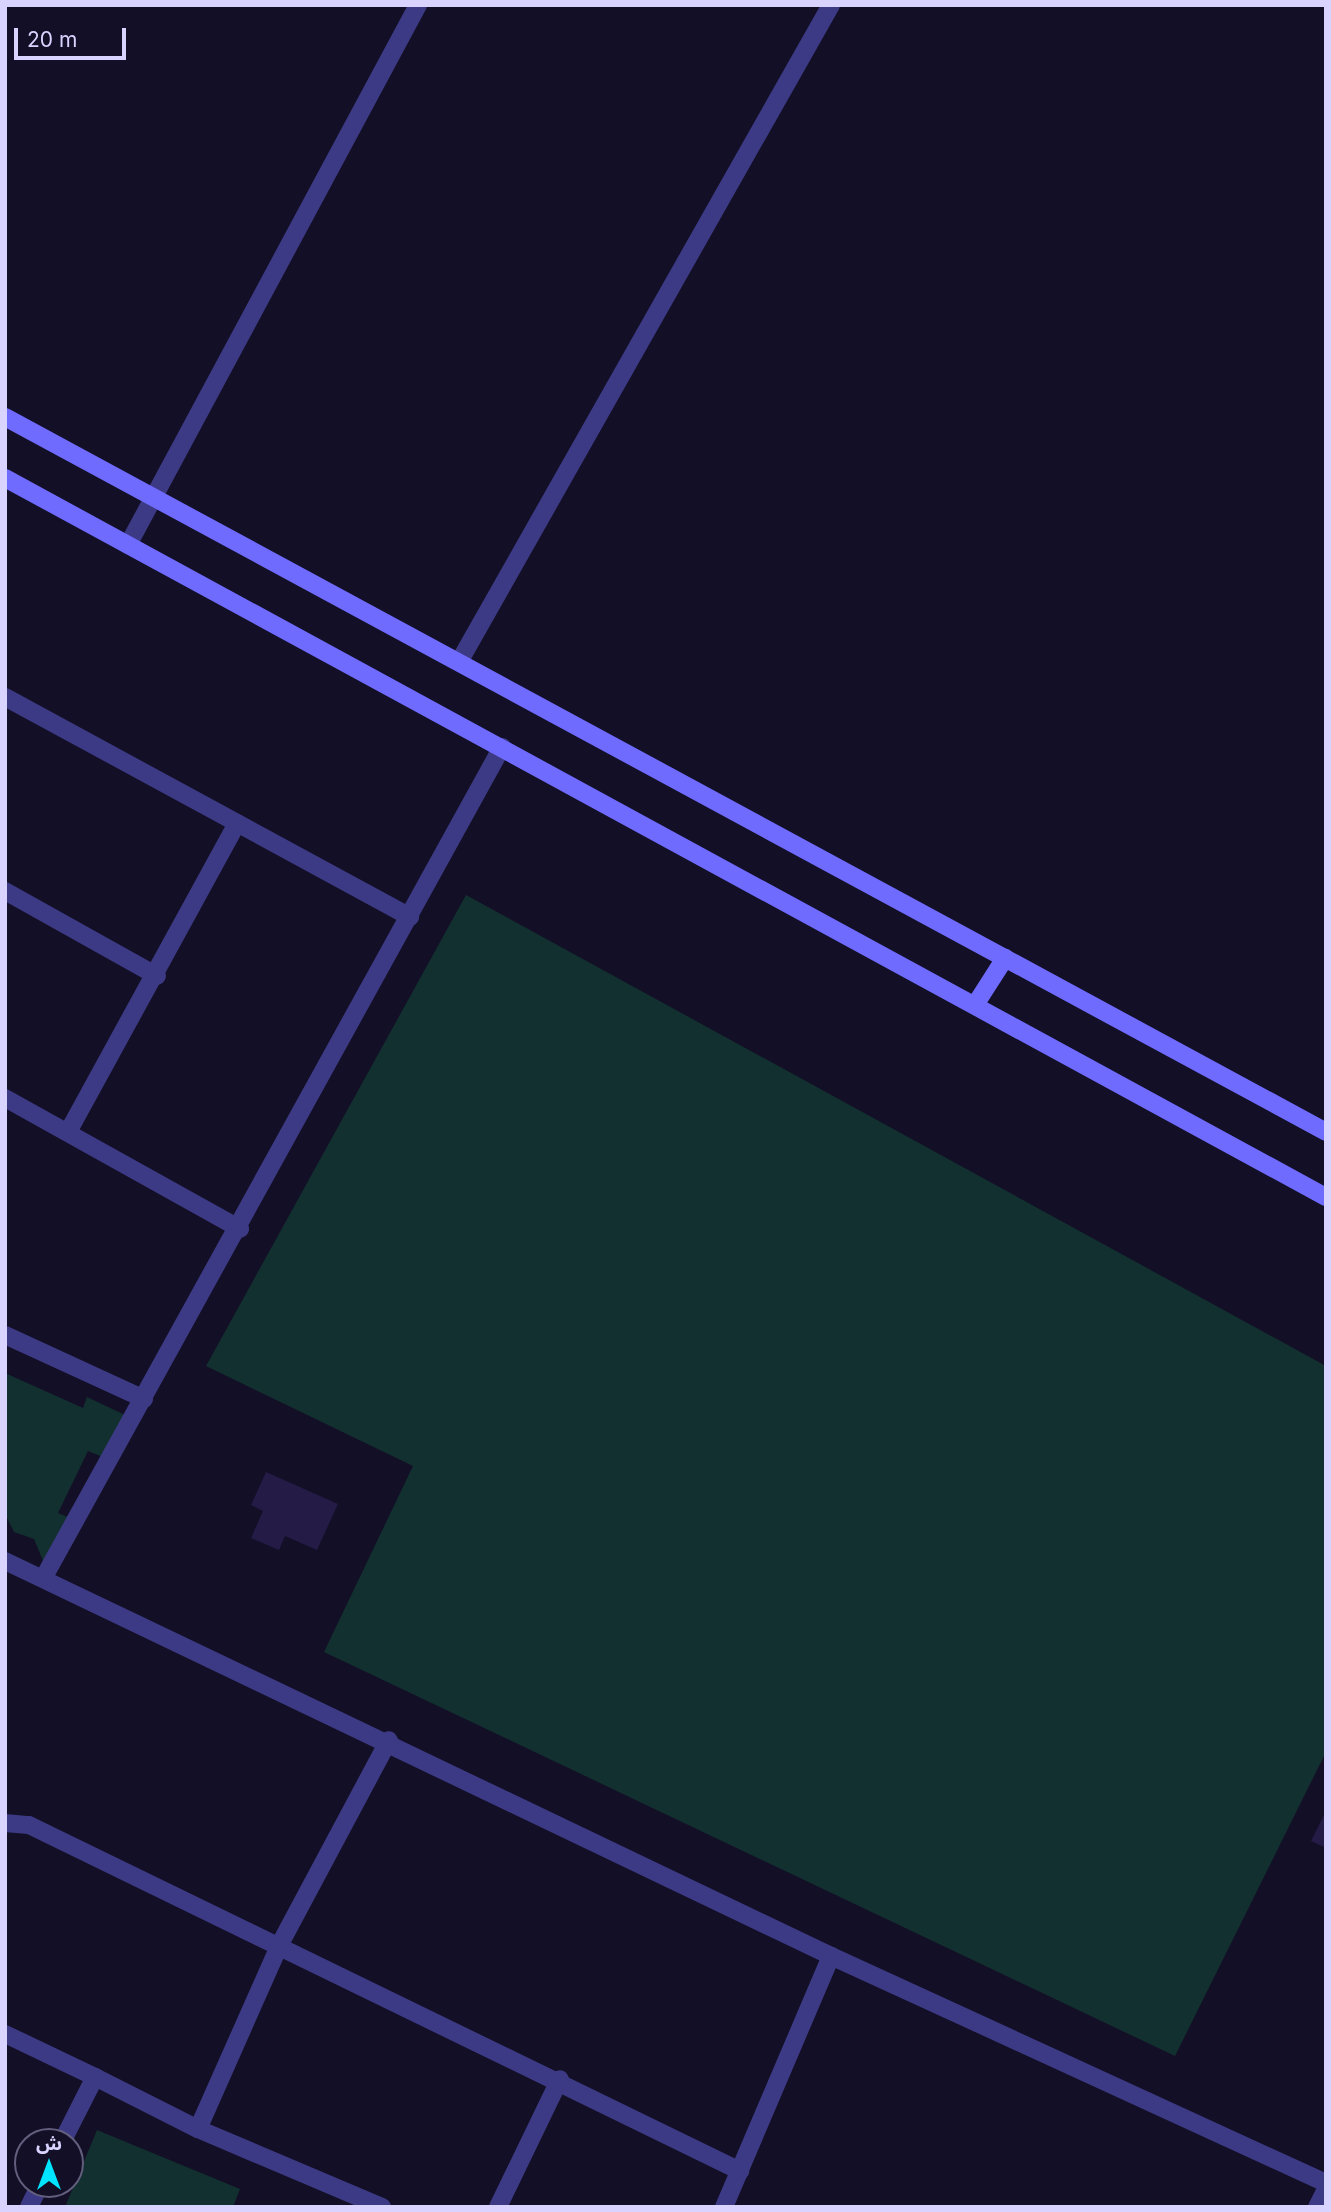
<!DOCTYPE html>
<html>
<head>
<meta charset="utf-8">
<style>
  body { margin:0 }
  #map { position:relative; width:1331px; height:2212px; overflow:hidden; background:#130f26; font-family:Inter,"Noto Sans Arabic",sans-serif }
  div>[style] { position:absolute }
  .green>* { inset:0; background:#12302f }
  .building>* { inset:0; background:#241b47 }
  .minor>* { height:18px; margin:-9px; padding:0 9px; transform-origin:9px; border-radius:9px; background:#3d3a85 }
  .secondary>* { height:18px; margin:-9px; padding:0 9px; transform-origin:9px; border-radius:9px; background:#6f6bff }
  span { translate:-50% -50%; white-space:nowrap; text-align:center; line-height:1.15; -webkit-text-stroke:5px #130f26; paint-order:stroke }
  .frame { position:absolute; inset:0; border:7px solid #d9d4ff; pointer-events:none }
  .north { position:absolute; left:14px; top:2128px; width:70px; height:70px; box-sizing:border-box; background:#130f26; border:2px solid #625e7d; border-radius:50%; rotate:0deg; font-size:19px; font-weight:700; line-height:28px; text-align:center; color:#d9d4ff }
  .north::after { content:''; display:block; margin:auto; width:24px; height:32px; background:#00e5ff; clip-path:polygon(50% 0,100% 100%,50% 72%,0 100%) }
  .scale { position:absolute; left:14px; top:28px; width:112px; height:32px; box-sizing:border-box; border:4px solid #d9d4ff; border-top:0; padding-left:9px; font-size:21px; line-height:24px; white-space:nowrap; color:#d9d4ff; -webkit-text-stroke:5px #130f26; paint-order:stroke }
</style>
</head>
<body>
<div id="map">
  <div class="green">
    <div style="clip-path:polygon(466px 895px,1326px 1366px,1326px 1752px,1175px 2056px,324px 1652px,413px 1466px,206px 1366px)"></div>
    <div style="clip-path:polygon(5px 1373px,83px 1408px,87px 1397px,125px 1415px,103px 1457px,88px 1451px,58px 1513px,70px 1518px,46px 1568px,34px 1539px,14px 1532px,5px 1514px)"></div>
    <div style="clip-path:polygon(97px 2130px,240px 2189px,233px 2207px,65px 2207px)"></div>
  </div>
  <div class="building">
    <div style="clip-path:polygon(266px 1472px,338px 1504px,317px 1550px,285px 1536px,279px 1550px,251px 1538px,263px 1511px,251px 1505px)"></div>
    <div style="clip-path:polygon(1326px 1811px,1326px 1848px,1311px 1841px)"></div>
  </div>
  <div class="minor">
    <div style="left:128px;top:545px;width:613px;rotate:-61.76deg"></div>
    <div style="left:459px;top:662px;width:755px;rotate:-60.48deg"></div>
    <div style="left:5px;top:697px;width:461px;rotate:28.5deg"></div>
    <div style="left:5px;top:891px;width:174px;rotate:29.2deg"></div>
    <div style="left:5px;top:1098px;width:269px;rotate:29.1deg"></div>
    <div style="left:68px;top:1132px;width:352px;rotate:-61.3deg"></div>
    <div style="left:5px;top:1335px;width:153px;rotate:24.7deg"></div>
    <div style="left:5px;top:1561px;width:916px;rotate:25.56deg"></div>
    <div style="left:831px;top:1956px;width:545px;rotate:24.64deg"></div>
    <div style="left:44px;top:1577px;width:948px;rotate:-61.11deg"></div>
    <div style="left:5px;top:1823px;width:24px;rotate:5deg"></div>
    <div style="left:29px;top:1825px;width:791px;rotate:25.95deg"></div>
    <div style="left:5px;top:2034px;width:100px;rotate:25.5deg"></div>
    <div style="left:198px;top:2129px;width:200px;rotate:23deg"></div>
    <div style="left:62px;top:2142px;width:73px;rotate:-63.1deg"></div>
    <div style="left:95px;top:2077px;width:115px;rotate:26.8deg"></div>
    <div style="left:198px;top:2129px;width:202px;rotate:-66.1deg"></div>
    <div style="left:280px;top:1944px;width:231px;rotate:-61.9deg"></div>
    <div style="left:29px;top:2207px;width:25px;rotate:-64deg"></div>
    <div style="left:498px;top:2207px;width:142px;rotate:-64.2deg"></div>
    <div style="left:724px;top:2207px;width:273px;rotate:-66.9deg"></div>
    <div style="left:1317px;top:2207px;width:20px;rotate:-63deg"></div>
  </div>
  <div class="secondary">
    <div style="left:5px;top:417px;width:1502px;rotate:28.42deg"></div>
    <div style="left:5px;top:478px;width:1504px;rotate:28.56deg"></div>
    <div style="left:975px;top:1005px;width:56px;rotate:-57.4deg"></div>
  </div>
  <div class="frame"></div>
  <div class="north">ش</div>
  <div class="scale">20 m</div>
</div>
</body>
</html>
